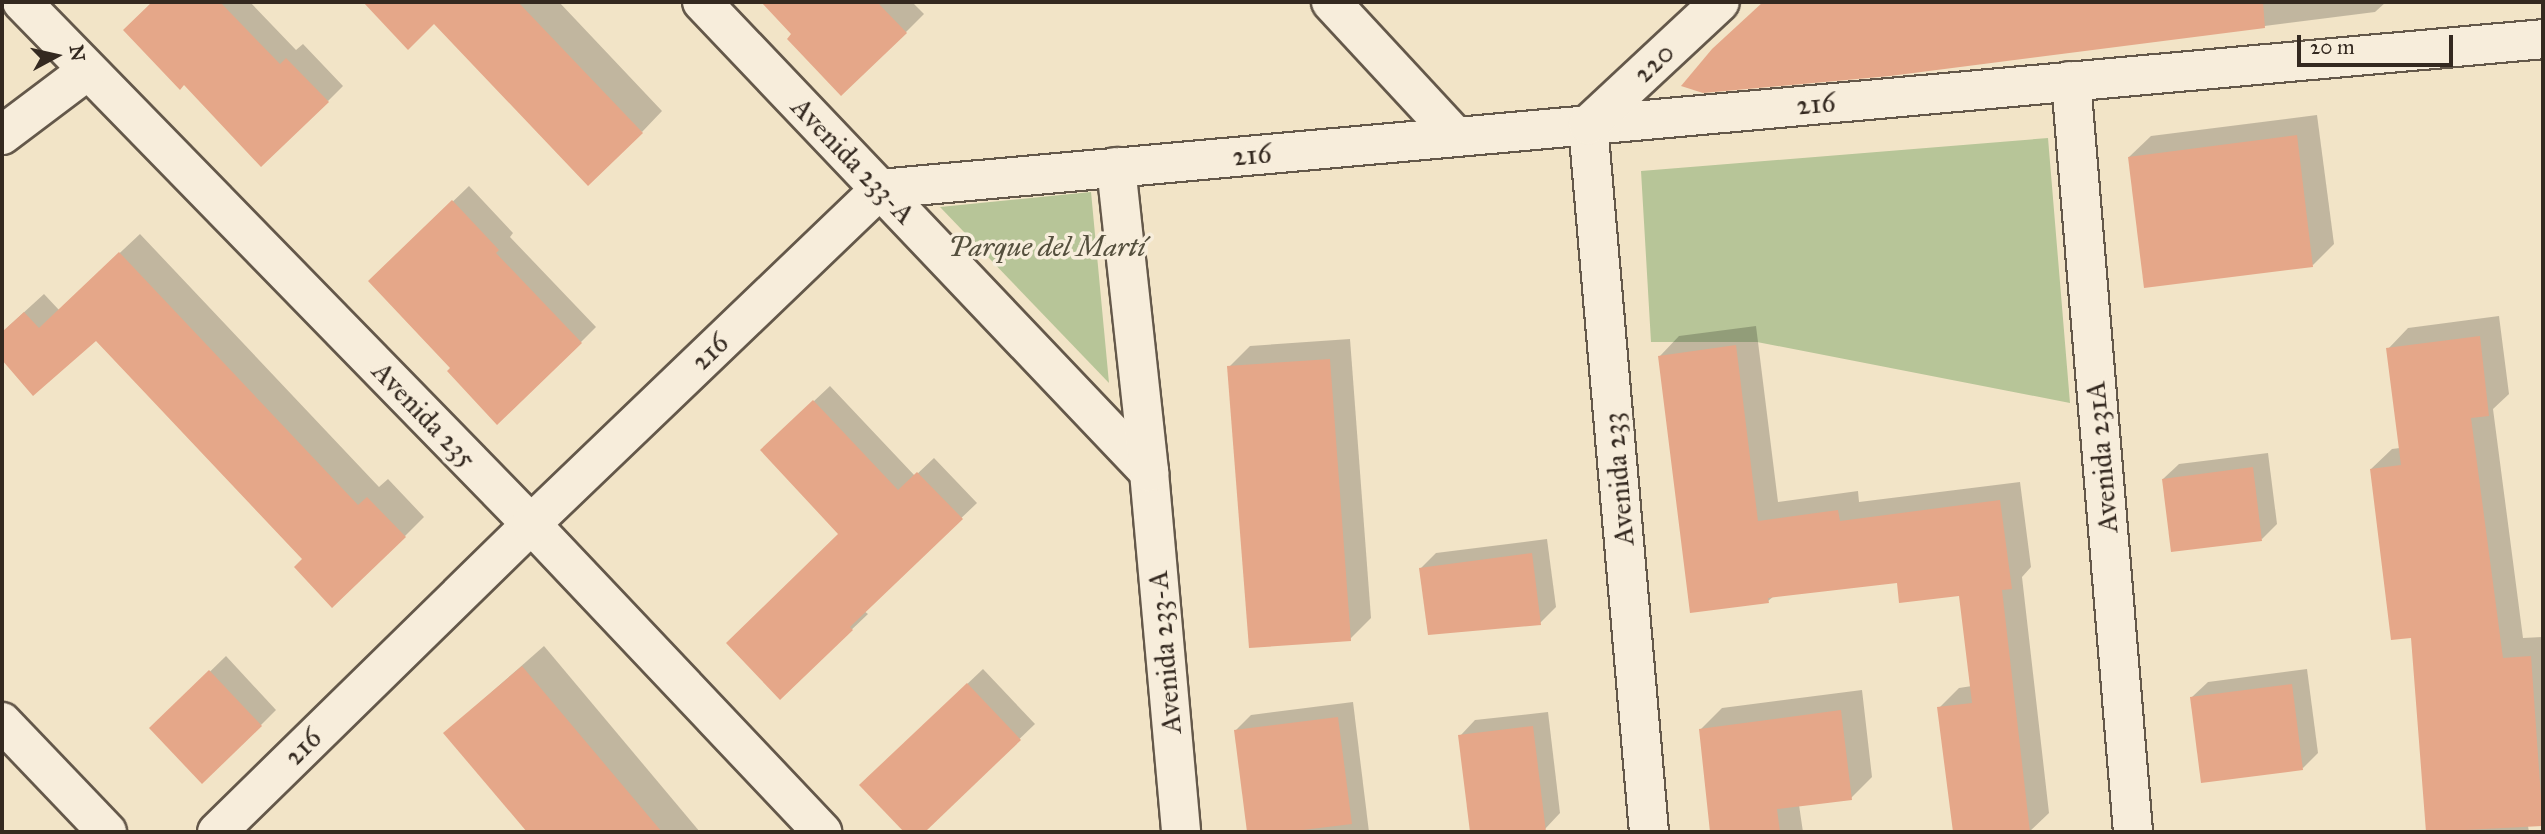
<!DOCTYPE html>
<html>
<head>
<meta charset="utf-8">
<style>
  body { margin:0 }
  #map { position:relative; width:2545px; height:834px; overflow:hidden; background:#f2e4c7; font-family:"IM FELL Great Primer",serif }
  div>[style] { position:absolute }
  .green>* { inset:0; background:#b7c598 }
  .shadow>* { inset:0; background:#0003 }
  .building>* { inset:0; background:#e5a789 }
  .roads { filter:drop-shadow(2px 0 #64584a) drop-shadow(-2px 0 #64584a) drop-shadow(0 2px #64584a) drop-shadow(0 -2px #64584a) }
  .minor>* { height:38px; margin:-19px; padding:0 19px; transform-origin:19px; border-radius:19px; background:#f7eddb }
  span { translate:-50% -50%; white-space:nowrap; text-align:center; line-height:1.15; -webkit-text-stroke:7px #f7eddb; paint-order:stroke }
  .street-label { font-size:28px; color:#342920 }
  .park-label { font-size:28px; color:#55503e; font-style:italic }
  .frame { position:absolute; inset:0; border:4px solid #342920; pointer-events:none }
  .north { position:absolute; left:21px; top:21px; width:70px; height:70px; -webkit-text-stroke:5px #f7eddb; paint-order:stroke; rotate:82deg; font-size:19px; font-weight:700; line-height:28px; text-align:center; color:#342920 }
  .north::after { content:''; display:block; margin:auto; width:24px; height:32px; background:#342920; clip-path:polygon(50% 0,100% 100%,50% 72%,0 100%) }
  .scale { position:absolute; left:2297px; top:35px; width:156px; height:32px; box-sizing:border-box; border:4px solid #342920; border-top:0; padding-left:9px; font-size:21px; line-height:24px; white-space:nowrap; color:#342920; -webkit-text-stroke:5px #f7eddb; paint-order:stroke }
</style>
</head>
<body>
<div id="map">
  <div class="green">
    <div style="clip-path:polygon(2048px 138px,2070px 403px,1757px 342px,1651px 342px,1641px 171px)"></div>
    <div style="clip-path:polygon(1091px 192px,1109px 383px,940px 207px)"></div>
  </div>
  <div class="shadow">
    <div style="clip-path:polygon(154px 2px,250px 2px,296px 50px,303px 44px,343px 86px,328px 101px,125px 30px)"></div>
    <div style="clip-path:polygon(365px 2px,559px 2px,662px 111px,642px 132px,434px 21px,408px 47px)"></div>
    <div style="clip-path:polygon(763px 2px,912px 2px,924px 14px,906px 32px,794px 34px)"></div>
    <div style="clip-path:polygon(1764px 2px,2386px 2px,2375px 12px,1889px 74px,1730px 34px)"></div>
    <div style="clip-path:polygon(2317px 115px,2334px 244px,2313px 265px,2129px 157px,2151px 136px)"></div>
    <div style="clip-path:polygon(469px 186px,513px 233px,510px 237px,596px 327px,581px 342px,453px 368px,386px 266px)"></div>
    <div style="clip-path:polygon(140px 234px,379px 487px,388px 479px,424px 517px,405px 536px,304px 559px,96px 338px,33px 393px,2px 357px,2px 333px,10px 325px,44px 294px,59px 310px)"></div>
    <div style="clip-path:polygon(2499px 316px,2509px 394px,2493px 409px,2523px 638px,2543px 637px,2543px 824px,2528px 826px,2529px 832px,2428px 832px,2412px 636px,2371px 469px,2392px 449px,2400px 448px,2388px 349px,2408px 328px)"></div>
    <div style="clip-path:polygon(1756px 326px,1778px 502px,1858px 491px,1859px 502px,2020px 482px,2031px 567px,2022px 577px,2049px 813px,2029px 832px,1954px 832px,1939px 708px,1959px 688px,1972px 686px,1961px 594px,1898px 581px,1774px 596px,1768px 601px,1660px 356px,1679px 336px)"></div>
    <div style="clip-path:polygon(1350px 339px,1371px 618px,1350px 639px,1229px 367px,1250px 346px)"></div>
    <div style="clip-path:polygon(830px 386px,915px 476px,934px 458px,977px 503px,864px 611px,868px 614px,780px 698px,840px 533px,778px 435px)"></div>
    <div style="clip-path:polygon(2268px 453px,2277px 524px,2262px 539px,2163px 479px,2179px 464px)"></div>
    <div style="clip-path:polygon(1547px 539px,1556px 607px,1540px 623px,1421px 568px,1436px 553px)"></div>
    <div style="clip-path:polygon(544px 646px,700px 832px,529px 832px,445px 733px)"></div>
    <div style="clip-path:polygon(226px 656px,276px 710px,261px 725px,152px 728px)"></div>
    <div style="clip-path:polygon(983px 669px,1035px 724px,922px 832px,906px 832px,861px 785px)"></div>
    <div style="clip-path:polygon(2307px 669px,2318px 753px,2303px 768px,2192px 697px,2208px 682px)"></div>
    <div style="clip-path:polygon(1862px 690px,1872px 777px,1851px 798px,1799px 805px,1803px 832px,1712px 832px,1701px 729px,1722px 708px)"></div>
    <div style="clip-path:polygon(1353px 702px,1369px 832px,1249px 832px,1236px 730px,1251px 715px)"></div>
    <div style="clip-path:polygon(1548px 712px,1560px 813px,1545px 829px,1472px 832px,1460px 736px,1475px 720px)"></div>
  </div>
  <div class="building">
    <div style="clip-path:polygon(152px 2px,220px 2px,280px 64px,286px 58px,329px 102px,261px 167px,184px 85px,180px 90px,123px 30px)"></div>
    <div style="clip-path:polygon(363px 2px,518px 2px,643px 133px,588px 186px,434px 24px,408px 50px)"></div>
    <div style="clip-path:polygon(761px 2px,877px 2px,907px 33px,841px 96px,787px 39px,791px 34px)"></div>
    <div style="clip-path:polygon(1763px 2px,2263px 2px,2265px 28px,1890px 76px,1703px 93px,1681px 86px,1712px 49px)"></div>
    <div style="clip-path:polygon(2297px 135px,2313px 267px,2144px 288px,2128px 157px)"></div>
    <div style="clip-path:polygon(452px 200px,499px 250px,496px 253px,582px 343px,497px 425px,447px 371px,450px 368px,368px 281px)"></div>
    <div style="clip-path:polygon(119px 252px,358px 505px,367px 497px,406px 537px,332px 608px,294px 567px,302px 559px,96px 341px,33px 396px,2px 360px,2px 332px,24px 312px,39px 328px)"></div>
    <div style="clip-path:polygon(2480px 336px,2489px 416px,2471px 418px,2503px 658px,2531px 656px,2543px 826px,2426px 832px,2411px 638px,2391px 640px,2370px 469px,2401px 465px,2386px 348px)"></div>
    <div style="clip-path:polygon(1736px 345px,1758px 521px,1838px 510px,1840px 521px,2000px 500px,2012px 589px,2002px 590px,2030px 832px,1953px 832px,1937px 707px,1972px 703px,1959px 596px,1899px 603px,1897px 583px,1768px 598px,1769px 603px,1690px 613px,1658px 356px)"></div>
    <div style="clip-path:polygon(1330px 359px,1351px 641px,1249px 648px,1227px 366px)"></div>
    <div style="clip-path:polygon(813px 400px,898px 490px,917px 472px,963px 519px,850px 627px,853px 630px,780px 700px,726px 643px,838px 534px,760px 450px)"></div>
    <div style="clip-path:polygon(2253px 467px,2262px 541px,2171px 552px,2162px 479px)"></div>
    <div style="clip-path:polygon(1532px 553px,1541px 625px,1428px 635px,1419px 568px)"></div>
    <div style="clip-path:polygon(522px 666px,662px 832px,527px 832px,443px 733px)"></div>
    <div style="clip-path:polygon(209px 670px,262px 726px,202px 784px,149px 728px)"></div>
    <div style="clip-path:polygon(967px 683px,1021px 740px,925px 832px,904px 832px,859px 785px)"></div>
    <div style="clip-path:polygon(2292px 684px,2303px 770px,2201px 783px,2190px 697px)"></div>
    <div style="clip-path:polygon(1841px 710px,1852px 800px,1777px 809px,1780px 832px,1710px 832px,1699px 729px)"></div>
    <div style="clip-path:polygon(1338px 717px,1352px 824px,1286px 832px,1247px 832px,1234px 730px)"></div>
    <div style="clip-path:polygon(1533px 726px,1546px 832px,1470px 832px,1458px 735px)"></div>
  </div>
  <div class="roads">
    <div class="minor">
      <div style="left:22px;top:2px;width:729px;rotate:45.72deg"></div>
      <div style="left:531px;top:524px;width:424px;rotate:46.6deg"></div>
      <div style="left:702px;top:2px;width:649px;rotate:46.44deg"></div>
      <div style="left:1149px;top:472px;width:361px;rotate:84.9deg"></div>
      <div style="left:1331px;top:2px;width:183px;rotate:47.2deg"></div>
      <div style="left:2071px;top:81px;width:754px;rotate:85.28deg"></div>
      <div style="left:2px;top:135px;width:106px;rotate:-37deg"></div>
      <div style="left:1116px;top:167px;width:307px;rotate:83.8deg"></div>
      <div style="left:2px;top:722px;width:152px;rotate:46.3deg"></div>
      <div style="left:217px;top:832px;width:440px;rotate:-44.4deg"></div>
      <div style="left:531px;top:524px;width:484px;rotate:-43.8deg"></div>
      <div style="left:880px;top:189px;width:1670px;rotate:-5.15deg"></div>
      <div style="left:1649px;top:832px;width:710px;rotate:-94.93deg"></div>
      <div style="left:1588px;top:125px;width:180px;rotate:-43deg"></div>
    </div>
  </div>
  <div class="street-label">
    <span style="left:1654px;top:63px;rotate:-43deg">220</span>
    <span style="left:1816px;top:104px;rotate:-5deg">216</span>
    <span style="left:1252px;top:155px;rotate:-5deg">216</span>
    <span style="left:853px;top:161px;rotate:46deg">Avenida 233-A</span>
    <span style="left:710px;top:352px;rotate:-44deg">216</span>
    <span style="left:424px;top:415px;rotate:46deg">Avenida 235</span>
    <span style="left:2102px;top:457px;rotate:-95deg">Avenida 231A</span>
    <span style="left:1619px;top:479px;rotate:-95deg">Avenida 233</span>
    <span style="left:1165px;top:652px;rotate:-95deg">Avenida 233-A</span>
    <span style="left:303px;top:747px;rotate:-45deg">216</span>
  </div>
  <div class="park-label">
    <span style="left:1047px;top:247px">Parque del Martí</span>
  </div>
  <div class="frame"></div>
  <div class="north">N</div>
  <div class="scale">20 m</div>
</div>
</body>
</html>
